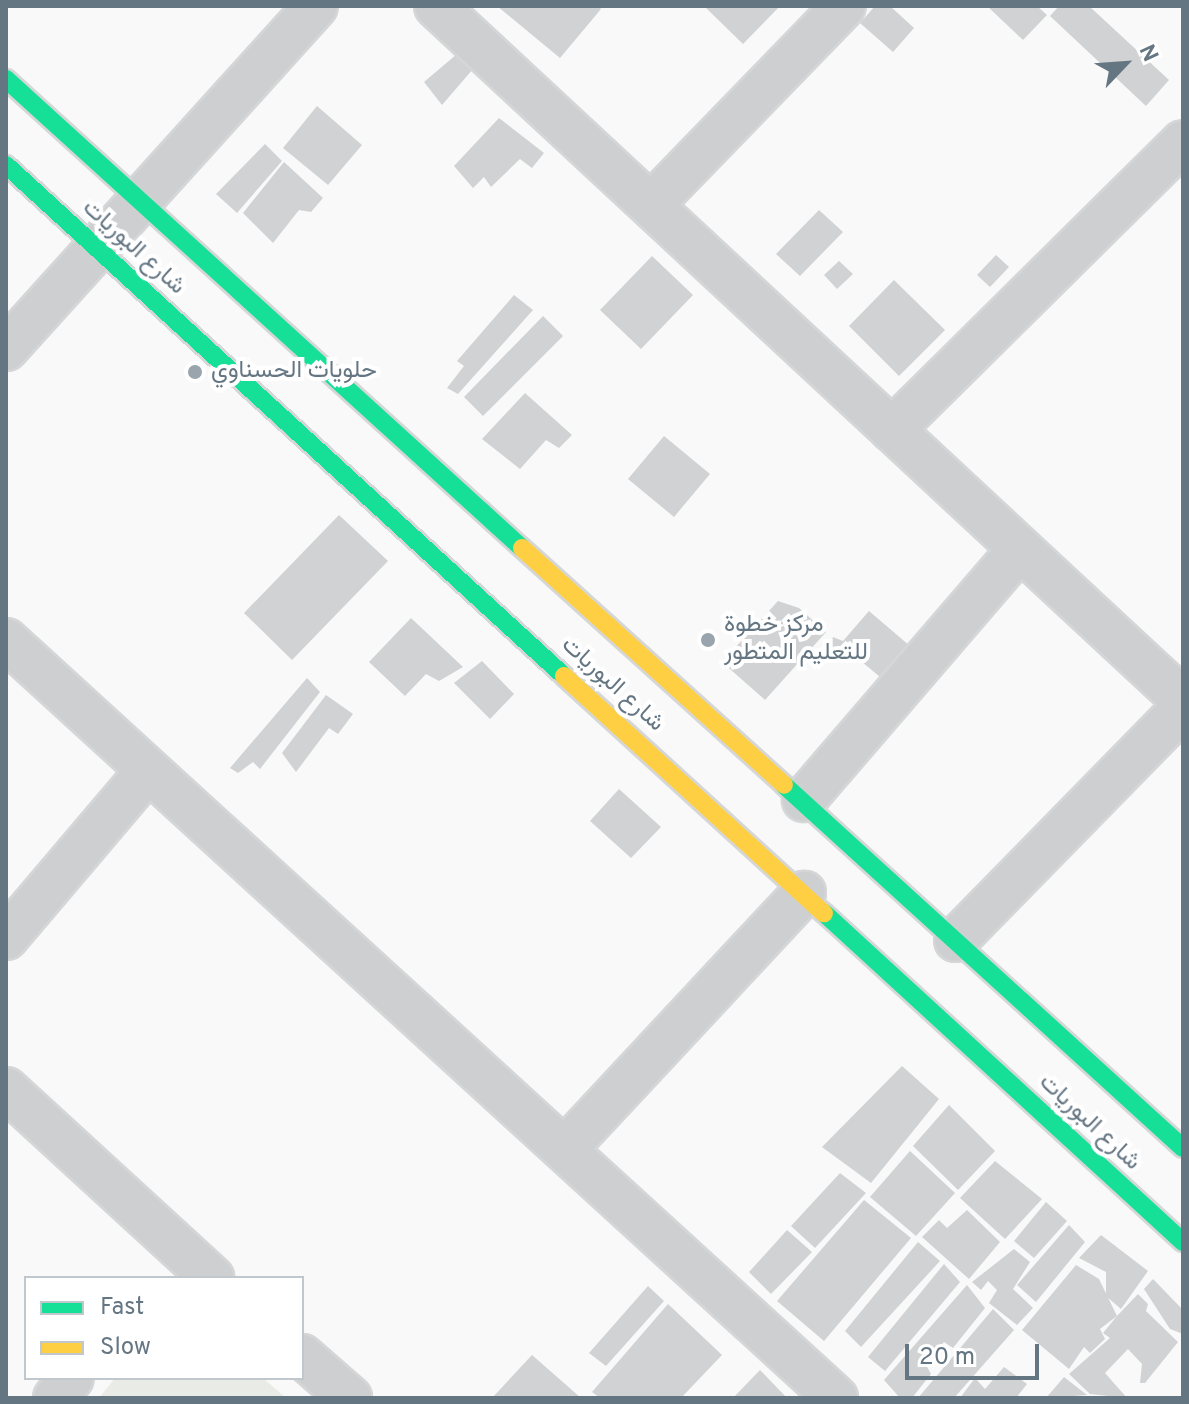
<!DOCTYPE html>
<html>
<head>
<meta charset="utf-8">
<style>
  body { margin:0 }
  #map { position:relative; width:1189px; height:1404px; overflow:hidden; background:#f9f9f9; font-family:Overpass,Vazirmatn,sans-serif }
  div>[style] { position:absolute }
  .green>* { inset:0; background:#e8ebe6 }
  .building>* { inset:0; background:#d0d2d3 }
  .roads { filter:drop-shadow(2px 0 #d5d6d7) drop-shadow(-2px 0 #d5d6d7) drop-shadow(0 2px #d5d6d7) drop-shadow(0 -2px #d5d6d7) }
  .street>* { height:42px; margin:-21px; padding:0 21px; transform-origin:21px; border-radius:21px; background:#cecfd0 }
  .fast>* { height:18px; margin:-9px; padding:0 9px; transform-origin:9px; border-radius:9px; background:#16e098 }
  .slow>* { height:18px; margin:-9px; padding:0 9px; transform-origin:9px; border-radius:9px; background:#ffcf43 }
  .dots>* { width:22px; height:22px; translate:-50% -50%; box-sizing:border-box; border:4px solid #fff; border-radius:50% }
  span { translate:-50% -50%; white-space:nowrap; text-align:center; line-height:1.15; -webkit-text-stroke:8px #fff; paint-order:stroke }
  .street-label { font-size:24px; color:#657683 }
  .poi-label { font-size:24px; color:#657683 }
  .left { translate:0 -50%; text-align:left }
  .frame { position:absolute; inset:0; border:8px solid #657683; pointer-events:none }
  .legend { position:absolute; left:24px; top:1276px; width:280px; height:104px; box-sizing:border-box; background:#fff; border:2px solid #c1c8cd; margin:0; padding:10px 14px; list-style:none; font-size:24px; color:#657683 }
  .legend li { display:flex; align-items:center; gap:16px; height:40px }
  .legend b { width:40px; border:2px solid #c1c8cd }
  .north { position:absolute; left:1085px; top:24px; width:80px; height:80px; -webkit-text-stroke:6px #fff; paint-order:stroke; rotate:65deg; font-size:22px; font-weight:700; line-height:32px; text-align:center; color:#657683 }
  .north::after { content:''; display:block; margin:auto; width:28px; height:36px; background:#657683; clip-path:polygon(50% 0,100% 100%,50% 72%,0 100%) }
  .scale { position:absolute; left:905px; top:1344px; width:134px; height:36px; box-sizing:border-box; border:4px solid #657683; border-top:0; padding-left:10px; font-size:24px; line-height:28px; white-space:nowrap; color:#657683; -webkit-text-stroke:6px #fff; paint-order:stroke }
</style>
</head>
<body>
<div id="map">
  <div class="green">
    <div style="clip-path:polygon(115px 1378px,263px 1378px,286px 1398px,99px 1398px)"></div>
  </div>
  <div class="building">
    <div style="clip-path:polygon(497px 6px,598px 6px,601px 9px,560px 58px)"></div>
    <div style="clip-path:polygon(704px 6px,780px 6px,743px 44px)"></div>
    <div style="clip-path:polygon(875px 6px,890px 6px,914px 28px,893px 52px,860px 23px)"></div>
    <div style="clip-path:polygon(987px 6px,1037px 6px,1047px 15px,1023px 40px)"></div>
    <div style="clip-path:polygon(1059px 6px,1089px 6px,1169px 80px,1146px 106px,1050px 16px)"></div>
    <div style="clip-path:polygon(457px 54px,473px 69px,442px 105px,424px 82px)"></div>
    <div style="clip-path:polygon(317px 106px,362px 145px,328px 185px,283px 148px)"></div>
    <div style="clip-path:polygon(499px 118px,544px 153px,532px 168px,520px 159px,491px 187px,484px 177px,473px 188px,454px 166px)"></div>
    <div style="clip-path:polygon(265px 144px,282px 161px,237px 213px,216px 194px)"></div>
    <div style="clip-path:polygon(284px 162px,323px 198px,311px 212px,299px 210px,273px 243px,243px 213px)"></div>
    <div style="clip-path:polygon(819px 210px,843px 232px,800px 276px,776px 254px)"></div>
    <div style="clip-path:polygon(996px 255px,1009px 267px,990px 287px,977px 275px)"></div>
    <div style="clip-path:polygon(652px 256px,693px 295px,641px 349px,600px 310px)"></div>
    <div style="clip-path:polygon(839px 261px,853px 274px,837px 289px,824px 275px)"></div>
    <div style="clip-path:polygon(894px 280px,945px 330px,899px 376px,849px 326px)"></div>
    <div style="clip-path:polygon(514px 295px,533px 310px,458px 394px,447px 388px,464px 366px,457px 361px)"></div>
    <div style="clip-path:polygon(543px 316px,563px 336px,483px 416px,464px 397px)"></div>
    <div style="clip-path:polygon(525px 393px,572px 435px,559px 448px,546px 440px,520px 469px,482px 439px)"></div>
    <div style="clip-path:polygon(664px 436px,710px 474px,674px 517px,628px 479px)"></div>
    <div style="clip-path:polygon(339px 515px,388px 561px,292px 660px,244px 613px)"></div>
    <div style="clip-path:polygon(778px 601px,799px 608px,826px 632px,765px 700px,722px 662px)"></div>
    <div style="clip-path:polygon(869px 611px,924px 658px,897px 691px,850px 652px,824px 660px,833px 637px,843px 641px)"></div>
    <div style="clip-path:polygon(411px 618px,463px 667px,439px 681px,426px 674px,405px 696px,369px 662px)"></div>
    <div style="clip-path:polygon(482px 661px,514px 694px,490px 719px,454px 683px)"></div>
    <div style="clip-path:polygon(307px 678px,320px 692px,260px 769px,253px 762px,238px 773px,230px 768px)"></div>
    <div style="clip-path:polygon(326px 695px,353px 714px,338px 734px,329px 728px,296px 772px,282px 753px)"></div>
    <div style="clip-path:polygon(619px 789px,661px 827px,631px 858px,590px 821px)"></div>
    <div style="clip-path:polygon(902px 1066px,939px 1099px,871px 1183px,822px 1147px)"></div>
    <div style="clip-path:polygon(949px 1105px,995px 1151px,958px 1190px,913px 1146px)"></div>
    <div style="clip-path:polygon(910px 1151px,955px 1193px,916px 1236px,870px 1197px)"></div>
    <div style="clip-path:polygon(995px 1161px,1042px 1199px,1005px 1239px,960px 1198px)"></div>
    <div style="clip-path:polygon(840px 1173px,866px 1193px,815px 1248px,791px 1226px)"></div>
    <div style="clip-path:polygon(864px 1200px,911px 1238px,824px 1341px,777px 1301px)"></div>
    <div style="clip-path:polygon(1046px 1202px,1067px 1221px,1034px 1258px,1014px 1241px)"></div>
    <div style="clip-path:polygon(967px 1210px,1000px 1242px,969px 1279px,922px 1237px,939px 1220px,947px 1228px)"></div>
    <div style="clip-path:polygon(1069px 1225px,1085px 1242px,1036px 1302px,1017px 1285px)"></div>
    <div style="clip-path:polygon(787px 1230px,812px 1252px,771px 1294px,749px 1272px)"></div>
    <div style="clip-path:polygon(1101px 1235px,1148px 1271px,1121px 1309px,1106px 1296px,1106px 1272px,1079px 1258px)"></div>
    <div style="clip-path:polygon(918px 1242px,940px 1261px,861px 1347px,845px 1331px)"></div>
    <div style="clip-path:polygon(1014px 1249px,1030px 1262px,1013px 1289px,1033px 1308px,1017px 1325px,989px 1303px,997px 1290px,988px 1281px,981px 1290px,972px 1282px)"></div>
    <div style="clip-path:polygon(944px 1264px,960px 1282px,885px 1371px,868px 1357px)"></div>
    <div style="clip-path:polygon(1076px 1265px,1099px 1279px,1117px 1316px,1138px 1294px,1148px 1304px,1146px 1311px,1178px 1342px,1145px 1383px,1140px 1383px,1142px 1364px,1128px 1349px,1105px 1373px,1127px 1398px,1090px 1394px,1069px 1374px,1110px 1338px,1103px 1333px,1117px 1316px,1100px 1329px,1105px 1339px,1090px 1353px,1084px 1347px,1069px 1369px,1022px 1330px)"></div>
    <div style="clip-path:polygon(1153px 1279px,1183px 1310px,1183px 1334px,1170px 1329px,1144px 1289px)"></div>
    <div style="clip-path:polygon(967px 1285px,985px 1308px,953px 1348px,944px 1342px,925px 1363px,931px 1374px,912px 1398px,900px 1398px,884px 1380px)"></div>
    <div style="clip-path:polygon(648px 1286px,664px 1301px,606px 1366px,589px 1353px)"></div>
    <div style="clip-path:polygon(668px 1304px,722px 1355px,681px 1398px,600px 1398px,592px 1392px)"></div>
    <div style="clip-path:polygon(993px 1309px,1014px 1330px,954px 1398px,918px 1398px)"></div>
    <div style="clip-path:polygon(532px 1355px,581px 1398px,492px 1398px)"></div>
    <div style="clip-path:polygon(1004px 1367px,1027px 1384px,1016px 1398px,960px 1398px,975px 1378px,985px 1389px)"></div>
    <div style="clip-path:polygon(760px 1370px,787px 1398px,733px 1398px)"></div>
    <div style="clip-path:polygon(1064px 1377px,1087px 1395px,1046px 1398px)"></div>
  </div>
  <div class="roads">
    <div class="street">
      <div style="left:436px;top:6px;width:1020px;rotate:42.89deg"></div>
      <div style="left:651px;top:205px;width:277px;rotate:-45.9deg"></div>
      <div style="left:6px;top:349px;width:462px;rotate:-47.9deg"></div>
      <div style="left:892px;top:430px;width:409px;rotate:-44.7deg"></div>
      <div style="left:6px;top:640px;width:1124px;rotate:42.4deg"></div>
      <div style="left:804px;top:800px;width:331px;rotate:-49.3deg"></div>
      <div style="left:6px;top:938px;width:216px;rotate:-49.7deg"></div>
      <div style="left:956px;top:940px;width:325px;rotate:-45.6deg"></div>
      <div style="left:6px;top:1089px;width:280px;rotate:42.5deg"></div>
      <div style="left:566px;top:1148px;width:349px;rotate:-47deg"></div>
      <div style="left:302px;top:1356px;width:64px;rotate:41.2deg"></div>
      <div style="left:55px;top:1398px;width:26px;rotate:-50deg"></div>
    </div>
    <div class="fast">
      <div style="left:6px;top:79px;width:697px;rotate:42.27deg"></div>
      <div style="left:6px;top:165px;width:757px;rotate:42.48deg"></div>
      <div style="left:784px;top:785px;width:539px;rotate:42.3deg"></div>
      <div style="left:824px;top:913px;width:487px;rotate:42.5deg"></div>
    </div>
    <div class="slow">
      <div style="left:522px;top:548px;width:353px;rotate:42.1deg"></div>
      <div style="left:564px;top:676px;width:352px;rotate:42.4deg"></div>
    </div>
  </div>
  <div class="dots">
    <div style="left:195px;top:372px;background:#99a4ac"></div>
    <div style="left:708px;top:640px;background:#99a4ac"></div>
  </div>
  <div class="street-label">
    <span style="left:133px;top:248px;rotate:42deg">شارع البوريات</span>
    <span style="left:612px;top:685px;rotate:42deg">شارع البوريات</span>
    <span style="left:1089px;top:1123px;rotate:43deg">شارع البوريات</span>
  </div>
  <div class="poi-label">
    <span class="left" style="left:211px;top:372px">حلويات الحسناوي</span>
    <span class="left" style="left:724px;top:640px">مركز خطوة<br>للتعليم المتطور</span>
  </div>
  <div class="frame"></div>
  <ul class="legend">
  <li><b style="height:10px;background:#16e098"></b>Fast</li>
  <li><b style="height:10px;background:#ffcf43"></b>Slow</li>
  </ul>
  <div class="north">N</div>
  <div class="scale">20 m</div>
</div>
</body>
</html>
